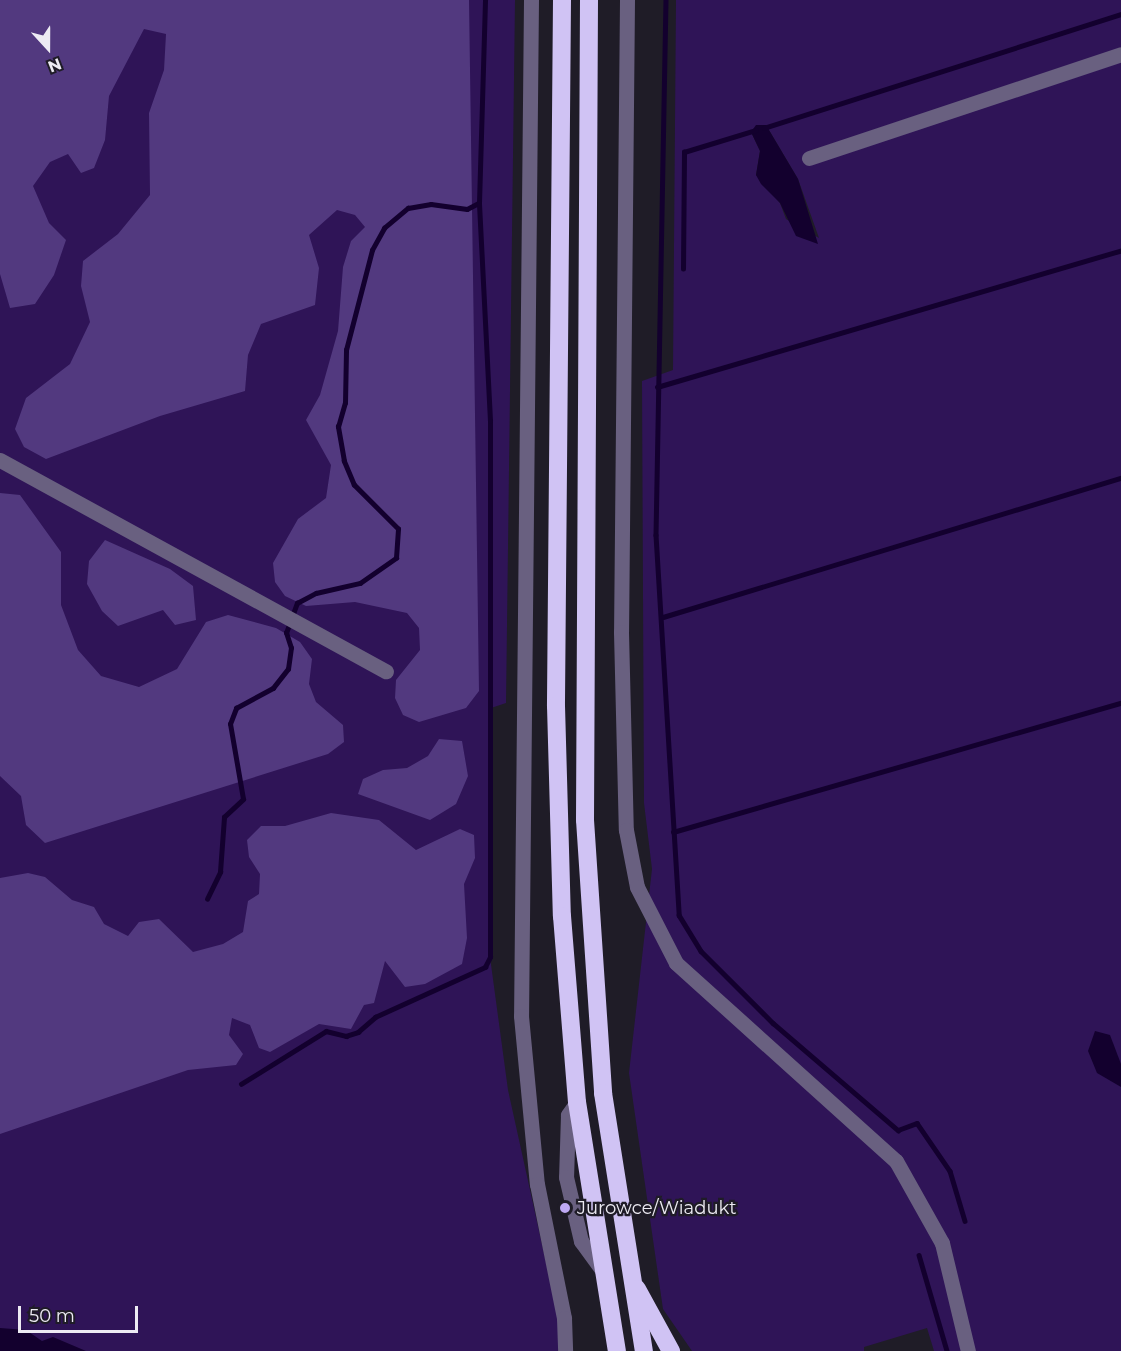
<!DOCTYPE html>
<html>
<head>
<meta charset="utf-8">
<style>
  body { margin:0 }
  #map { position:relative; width:1121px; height:1351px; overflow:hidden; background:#1f1c27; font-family:Montserrat,sans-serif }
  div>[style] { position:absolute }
  .green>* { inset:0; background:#2f1457 }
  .forest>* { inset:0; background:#52397f }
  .water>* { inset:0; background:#13002e }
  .stream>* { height:4.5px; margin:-2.25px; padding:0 2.25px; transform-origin:2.25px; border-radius:2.25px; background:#13002e }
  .minor>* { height:15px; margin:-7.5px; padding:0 7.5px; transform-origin:7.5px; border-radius:7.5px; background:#696080 }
  .highway>* { height:18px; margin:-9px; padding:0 9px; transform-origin:9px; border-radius:9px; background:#d0c3f4 }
  .dots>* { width:16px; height:16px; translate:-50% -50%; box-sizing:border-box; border:3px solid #1f1c27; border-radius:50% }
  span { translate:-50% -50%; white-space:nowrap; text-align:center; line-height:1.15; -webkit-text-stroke:4.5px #1f1c27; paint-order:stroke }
  .poi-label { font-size:18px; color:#edebf3 }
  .left { translate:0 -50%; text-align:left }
  .north { position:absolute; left:18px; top:18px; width:60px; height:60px; -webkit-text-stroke:4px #1f1c27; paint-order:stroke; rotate:159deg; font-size:16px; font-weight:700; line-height:24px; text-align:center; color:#edebf3 }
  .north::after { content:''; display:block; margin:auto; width:21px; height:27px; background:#edebf3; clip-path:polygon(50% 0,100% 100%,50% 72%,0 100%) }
  .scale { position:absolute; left:18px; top:1306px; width:120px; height:27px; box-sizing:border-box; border:3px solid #edebf3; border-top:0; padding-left:8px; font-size:18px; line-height:21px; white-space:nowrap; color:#edebf3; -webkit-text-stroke:4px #1f1c27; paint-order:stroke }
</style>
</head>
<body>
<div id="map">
  <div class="green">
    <div style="clip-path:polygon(0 0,515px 0,506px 703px,491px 708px,490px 957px,508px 1090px,558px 1317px,558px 1351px,0 1351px)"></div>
    <div style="clip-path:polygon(evenodd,676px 0,1121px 0,1121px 1351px,934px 1351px,927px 1328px,864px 1347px,864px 1351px,692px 1351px,663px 1309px,629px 1073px,652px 869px,644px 803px,642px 381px,673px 370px,676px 0,766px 125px,798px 179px,819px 238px,786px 219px,780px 203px,756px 175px,760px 151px,751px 132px,766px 125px)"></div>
  </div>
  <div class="forest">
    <div style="clip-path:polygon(0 0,469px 0,479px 691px,466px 708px,419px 722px,403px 715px,395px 698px,396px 680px,420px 650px,419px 628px,407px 613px,355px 602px,306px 606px,285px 596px,275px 582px,273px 563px,298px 519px,326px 498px,331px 465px,306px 420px,320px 395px,338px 331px,343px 267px,351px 241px,365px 227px,355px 215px,337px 210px,309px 235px,319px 268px,315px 305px,261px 324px,248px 355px,245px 391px,160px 416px,46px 459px,24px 447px,15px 429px,26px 398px,70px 364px,90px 322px,81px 286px,83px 261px,118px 234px,150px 195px,149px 113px,164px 70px,166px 34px,144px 29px,109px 96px,105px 140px,94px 168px,81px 173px,68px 154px,50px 162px,33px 186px,49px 223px,66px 240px,54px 275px,35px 304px,10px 308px,0 274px)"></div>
    <div style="clip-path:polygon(0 493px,20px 495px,61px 552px,61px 605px,78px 650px,101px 676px,139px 687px,177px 669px,206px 622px,228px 615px,276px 628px,300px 642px,312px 659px,309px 684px,316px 702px,343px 725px,344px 742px,328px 754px,45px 843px,26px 825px,21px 796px,0 776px)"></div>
    <div style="clip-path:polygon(105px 540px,170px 569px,193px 586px,196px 620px,175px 625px,163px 610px,118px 626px,102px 611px,87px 584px,89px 561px)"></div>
    <div style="clip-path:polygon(439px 739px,462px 741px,468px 776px,456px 804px,430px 820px,358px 794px,363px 779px,383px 770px,407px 768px,428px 756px)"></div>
    <div style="clip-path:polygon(331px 813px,379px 820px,416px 850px,460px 829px,474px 835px,475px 858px,464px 884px,467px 938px,462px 964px,425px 984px,405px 987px,385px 961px,374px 1003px,364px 1005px,351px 1029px,319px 1024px,270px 1052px,259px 1048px,250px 1025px,232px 1018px,229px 1035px,243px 1054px,236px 1065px,188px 1070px,0 1134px,0 878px,28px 873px,45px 877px,72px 900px,94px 907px,104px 924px,128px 936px,139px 922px,159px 919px,193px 952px,223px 944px,243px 932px,248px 901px,259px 894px,260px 874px,249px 857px,247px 840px,261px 826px,285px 826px)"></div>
  </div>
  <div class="water">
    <div style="clip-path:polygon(756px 125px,766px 125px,798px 179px,818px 244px,796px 236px,780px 203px,761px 184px,756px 175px,760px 151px,751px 132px)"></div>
    <div style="clip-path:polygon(1095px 1031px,1110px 1035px,1121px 1064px,1121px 1087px,1097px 1073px,1088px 1051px)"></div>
    <div style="clip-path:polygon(0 1328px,26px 1330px,42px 1341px,53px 1337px,86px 1351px,0 1351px)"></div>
  </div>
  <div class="stream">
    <div style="left:666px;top:0;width:535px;rotate:91.07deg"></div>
    <div style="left:656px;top:535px;width:381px;rotate:86.5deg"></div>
    <div style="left:679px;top:915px;width:42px;rotate:58.6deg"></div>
    <div style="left:701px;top:951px;width:102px;rotate:45deg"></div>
    <div style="left:773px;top:1023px;width:165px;rotate:40.6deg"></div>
    <div style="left:898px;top:1130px;width:20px;rotate:-20deg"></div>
    <div style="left:917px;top:1123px;width:58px;rotate:55.5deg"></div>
    <div style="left:950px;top:1171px;width:52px;rotate:73.3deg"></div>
    <div style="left:764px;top:128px;width:375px;rotate:-17.7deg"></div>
    <div style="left:683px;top:269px;width:117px;rotate:-89.5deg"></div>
    <div style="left:684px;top:152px;width:75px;rotate:-17deg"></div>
    <div style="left:657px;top:387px;width:484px;rotate:-16.4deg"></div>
    <div style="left:663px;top:617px;width:479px;rotate:-16.9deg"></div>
    <div style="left:673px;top:832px;width:466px;rotate:-16.1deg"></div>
    <div style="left:207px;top:899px;width:30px;rotate:-64deg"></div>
    <div style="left:220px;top:872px;width:55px;rotate:-85.8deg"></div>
    <div style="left:224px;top:817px;width:26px;rotate:-43deg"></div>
    <div style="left:243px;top:799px;width:76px;rotate:-99.8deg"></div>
    <div style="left:230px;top:724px;width:17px;rotate:-69deg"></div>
    <div style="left:236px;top:708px;width:42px;rotate:-28.4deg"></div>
    <div style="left:273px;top:688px;width:24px;rotate:-52deg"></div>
    <div style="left:288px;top:669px;width:21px;rotate:-82deg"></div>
    <div style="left:291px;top:648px;width:16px;rotate:-108deg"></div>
    <div style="left:286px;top:633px;width:32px;rotate:-70deg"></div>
    <div style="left:297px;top:603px;width:21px;rotate:-28deg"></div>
    <div style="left:316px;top:593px;width:45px;rotate:-12.8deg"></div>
    <div style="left:360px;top:583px;width:44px;rotate:-34.8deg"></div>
    <div style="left:396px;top:558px;width:29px;rotate:-86deg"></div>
    <div style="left:398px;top:529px;width:62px;rotate:-135deg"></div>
    <div style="left:354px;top:485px;width:26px;rotate:-113deg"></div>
    <div style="left:344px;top:461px;width:35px;rotate:-100deg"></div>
    <div style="left:338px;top:427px;width:25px;rotate:-74deg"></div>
    <div style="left:345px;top:403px;width:53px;rotate:-88.9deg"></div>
    <div style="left:346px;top:350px;width:103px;rotate:-75.4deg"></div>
    <div style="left:372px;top:250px;width:25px;rotate:-61deg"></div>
    <div style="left:384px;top:228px;width:31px;rotate:-40deg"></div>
    <div style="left:408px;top:208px;width:23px;rotate:-10deg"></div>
    <div style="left:431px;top:204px;width:36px;rotate:8deg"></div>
    <div style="left:467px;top:209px;width:13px;rotate:-27deg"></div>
    <div style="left:479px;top:203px;width:203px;rotate:-88.3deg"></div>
    <div style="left:241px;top:1084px;width:100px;rotate:-31.9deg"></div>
    <div style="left:326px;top:1031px;width:21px;rotate:14deg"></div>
    <div style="left:346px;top:1036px;width:13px;rotate:-18deg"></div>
    <div style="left:358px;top:1032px;width:23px;rotate:-41deg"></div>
    <div style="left:375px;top:1017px;width:121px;rotate:-24.4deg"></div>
    <div style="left:485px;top:967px;width:11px;rotate:-63deg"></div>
    <div style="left:490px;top:957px;width:536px;rotate:-90deg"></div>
    <div style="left:490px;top:421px;width:218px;rotate:-92.9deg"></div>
    <div style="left:919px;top:1255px;width:100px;rotate:73.7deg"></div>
  </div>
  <div class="minor">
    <div style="left:531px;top:0;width:1016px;rotate:90.56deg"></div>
    <div style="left:521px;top:1016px;width:169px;rotate:84.6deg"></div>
    <div style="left:537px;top:1184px;width:137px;rotate:78.6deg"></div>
    <div style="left:564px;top:1318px;width:33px;rotate:88deg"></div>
    <div style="left:627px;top:0;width:632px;rotate:90.54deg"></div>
    <div style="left:621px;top:632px;width:198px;rotate:88.6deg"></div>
    <div style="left:626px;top:830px;width:58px;rotate:79.1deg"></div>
    <div style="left:637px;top:887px;width:85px;rotate:62.8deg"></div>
    <div style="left:676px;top:963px;width:296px;rotate:42deg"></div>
    <div style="left:896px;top:1161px;width:94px;rotate:60.7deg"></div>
    <div style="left:942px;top:1243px;width:111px;rotate:76.5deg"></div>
    <div style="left:809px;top:158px;width:329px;rotate:-18.4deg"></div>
    <div style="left:0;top:460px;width:440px;rotate:28.7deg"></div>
    <div style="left:577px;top:1102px;width:16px;rotate:125deg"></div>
    <div style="left:568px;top:1115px;width:62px;rotate:91.8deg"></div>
    <div style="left:566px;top:1177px;width:66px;rotate:76.8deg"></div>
    <div style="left:581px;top:1241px;width:34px;rotate:54deg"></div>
  </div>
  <div class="highway">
    <div style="left:562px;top:0;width:706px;rotate:90.49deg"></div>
    <div style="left:556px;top:706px;width:210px;rotate:88.4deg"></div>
    <div style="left:562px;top:916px;width:187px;rotate:85.4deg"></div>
    <div style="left:577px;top:1102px;width:252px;rotate:80.9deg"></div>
    <div style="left:589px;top:0;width:820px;rotate:90.28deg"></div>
    <div style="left:585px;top:820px;width:274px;rotate:86.2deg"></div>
    <div style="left:603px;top:1093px;width:261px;rotate:81deg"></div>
    <div style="left:637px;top:1289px;width:71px;rotate:61.3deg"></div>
  </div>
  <div class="dots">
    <div style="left:565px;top:1208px;background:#bfa9f4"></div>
  </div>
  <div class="poi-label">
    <span class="left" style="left:577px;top:1208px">Jurowce/Wiadukt</span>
  </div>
  <div class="north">N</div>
  <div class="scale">50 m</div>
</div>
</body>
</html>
